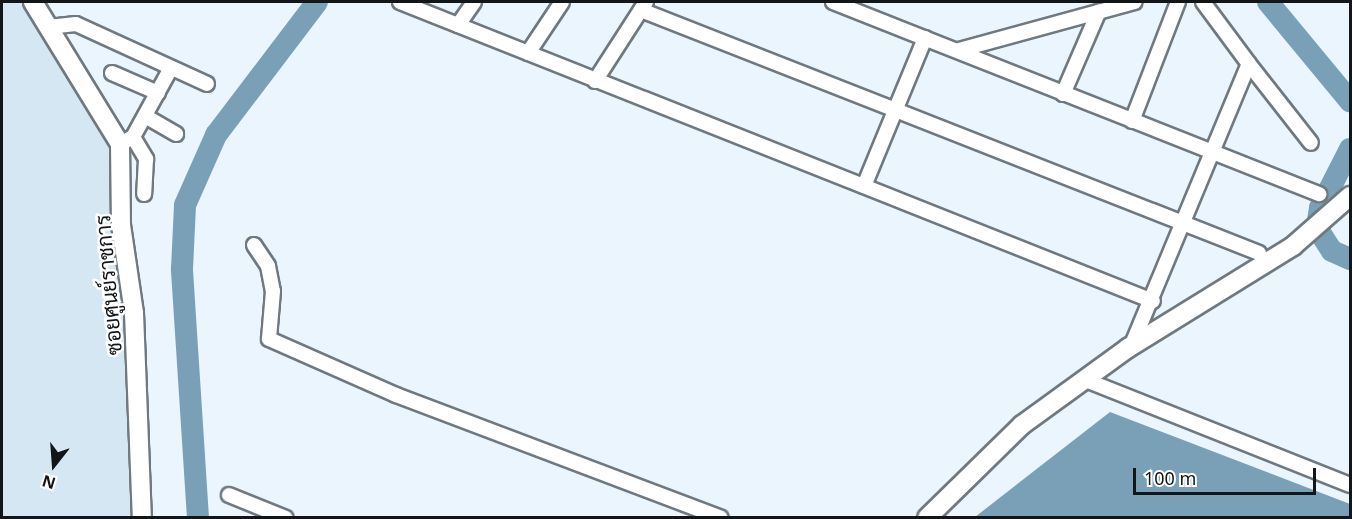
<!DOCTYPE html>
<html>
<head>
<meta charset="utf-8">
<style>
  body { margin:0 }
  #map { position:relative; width:1352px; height:519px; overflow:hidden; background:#eaf5fd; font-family:"Noto Sans",Sarabun,sans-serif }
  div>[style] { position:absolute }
  .built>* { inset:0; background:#d5e7f3 }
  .water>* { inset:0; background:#79a0b7 }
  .river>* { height:22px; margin:-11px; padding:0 11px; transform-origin:11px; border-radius:11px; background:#79a0b7 }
  .roads { filter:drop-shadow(2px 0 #6f797f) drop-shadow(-2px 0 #6f797f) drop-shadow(0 2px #6f797f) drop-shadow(0 -2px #6f797f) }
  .street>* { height:14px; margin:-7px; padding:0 7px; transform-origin:7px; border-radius:7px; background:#fff }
  .secondary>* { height:18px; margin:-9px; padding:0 9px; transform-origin:9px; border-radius:9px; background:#fff }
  span { translate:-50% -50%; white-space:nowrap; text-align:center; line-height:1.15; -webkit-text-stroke:5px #fff; paint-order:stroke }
  .street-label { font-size:21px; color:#121619 }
  .frame { position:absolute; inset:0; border:3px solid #121619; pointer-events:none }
  .north { position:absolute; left:24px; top:435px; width:60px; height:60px; -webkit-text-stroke:4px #fff; paint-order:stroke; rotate:197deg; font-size:16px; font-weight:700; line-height:24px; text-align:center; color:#121619 }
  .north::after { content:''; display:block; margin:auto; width:21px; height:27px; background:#121619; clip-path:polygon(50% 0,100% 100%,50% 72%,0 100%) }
  .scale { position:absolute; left:1133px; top:468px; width:183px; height:27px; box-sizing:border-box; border:3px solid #121619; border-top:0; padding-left:8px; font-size:18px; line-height:21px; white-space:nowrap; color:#121619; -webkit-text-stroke:4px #fff; paint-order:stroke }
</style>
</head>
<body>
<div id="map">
  <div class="built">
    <div style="clip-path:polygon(2px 2px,25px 2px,111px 148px,120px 182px,139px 517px,2px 517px)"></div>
  </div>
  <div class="water">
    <div style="clip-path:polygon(1110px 412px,1350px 504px,1350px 517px,975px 517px)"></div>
  </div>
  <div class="river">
    <div style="left:1268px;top:2px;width:129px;rotate:50.4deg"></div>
    <div style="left:1350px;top:149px;width:66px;rotate:117deg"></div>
    <div style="left:1320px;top:208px;width:20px;rotate:99deg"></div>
    <div style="left:1317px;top:228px;width:27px;rotate:57deg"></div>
    <div style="left:1332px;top:251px;width:20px;rotate:24deg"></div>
    <div style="left:198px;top:518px;width:250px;rotate:-93.7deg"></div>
    <div style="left:182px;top:269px;width:64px;rotate:-87.3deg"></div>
    <div style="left:185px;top:205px;width:77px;rotate:-66.1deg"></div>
    <div style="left:216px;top:135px;width:167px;rotate:-52.8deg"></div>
  </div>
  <div class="roads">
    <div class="street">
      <div style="left:400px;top:2px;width:810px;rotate:21.66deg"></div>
      <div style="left:833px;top:2px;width:523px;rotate:21.56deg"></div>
      <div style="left:641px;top:10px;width:664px;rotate:21.46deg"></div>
      <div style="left:458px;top:25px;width:28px;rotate:-55deg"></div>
      <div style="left:48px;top:27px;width:28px;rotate:-6deg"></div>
      <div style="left:76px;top:24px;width:144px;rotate:24.6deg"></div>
      <div style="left:959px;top:50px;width:182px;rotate:-15.3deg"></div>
      <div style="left:528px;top:53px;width:61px;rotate:-56.3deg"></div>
      <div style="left:1249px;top:64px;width:100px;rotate:51.9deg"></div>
      <div style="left:112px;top:73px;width:50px;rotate:23.5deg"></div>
      <div style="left:595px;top:81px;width:94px;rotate:-57.2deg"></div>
      <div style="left:1063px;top:94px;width:90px;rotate:-66.6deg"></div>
      <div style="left:145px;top:116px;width:36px;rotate:30deg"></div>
      <div style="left:1132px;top:121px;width:128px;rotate:-68.9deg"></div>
      <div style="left:133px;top:137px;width:26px;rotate:59deg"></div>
      <div style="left:146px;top:159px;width:35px;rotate:93deg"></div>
      <div style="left:120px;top:144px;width:15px;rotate:-28deg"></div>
      <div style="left:133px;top:137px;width:79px;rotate:-61.2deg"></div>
      <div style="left:864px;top:186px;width:160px;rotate:-67.6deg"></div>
      <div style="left:254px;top:245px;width:25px;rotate:56deg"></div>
      <div style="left:268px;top:266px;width:25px;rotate:79deg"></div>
      <div style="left:273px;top:291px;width:48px;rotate:94.8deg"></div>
      <div style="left:269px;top:339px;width:139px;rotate:23.8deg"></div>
      <div style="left:396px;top:395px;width:347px;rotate:20.7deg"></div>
      <div style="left:1133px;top:342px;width:301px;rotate:-67.4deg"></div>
      <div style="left:1249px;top:64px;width:77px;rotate:-126.6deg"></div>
      <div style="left:1086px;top:380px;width:284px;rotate:21.7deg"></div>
      <div style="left:229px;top:495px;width:61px;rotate:22deg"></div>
    </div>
    <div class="secondary">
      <div style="left:33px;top:2px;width:167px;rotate:58.5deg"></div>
      <div style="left:120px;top:144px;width:81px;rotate:89.3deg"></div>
      <div style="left:121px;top:225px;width:89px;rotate:81.6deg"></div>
      <div style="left:134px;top:313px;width:205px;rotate:87.8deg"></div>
      <div style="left:927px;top:518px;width:133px;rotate:-44.4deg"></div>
      <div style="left:1022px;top:425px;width:131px;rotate:-36deg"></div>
      <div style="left:1128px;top:348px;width:194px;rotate:-31.7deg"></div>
      <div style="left:1293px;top:246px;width:76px;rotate:-41.3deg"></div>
    </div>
  </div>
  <div class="street-label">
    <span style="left:108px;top:285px;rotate:-95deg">ซอยศูนย์ราชการ</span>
  </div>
  <div class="frame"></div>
  <div class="north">N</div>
  <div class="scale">100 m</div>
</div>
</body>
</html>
